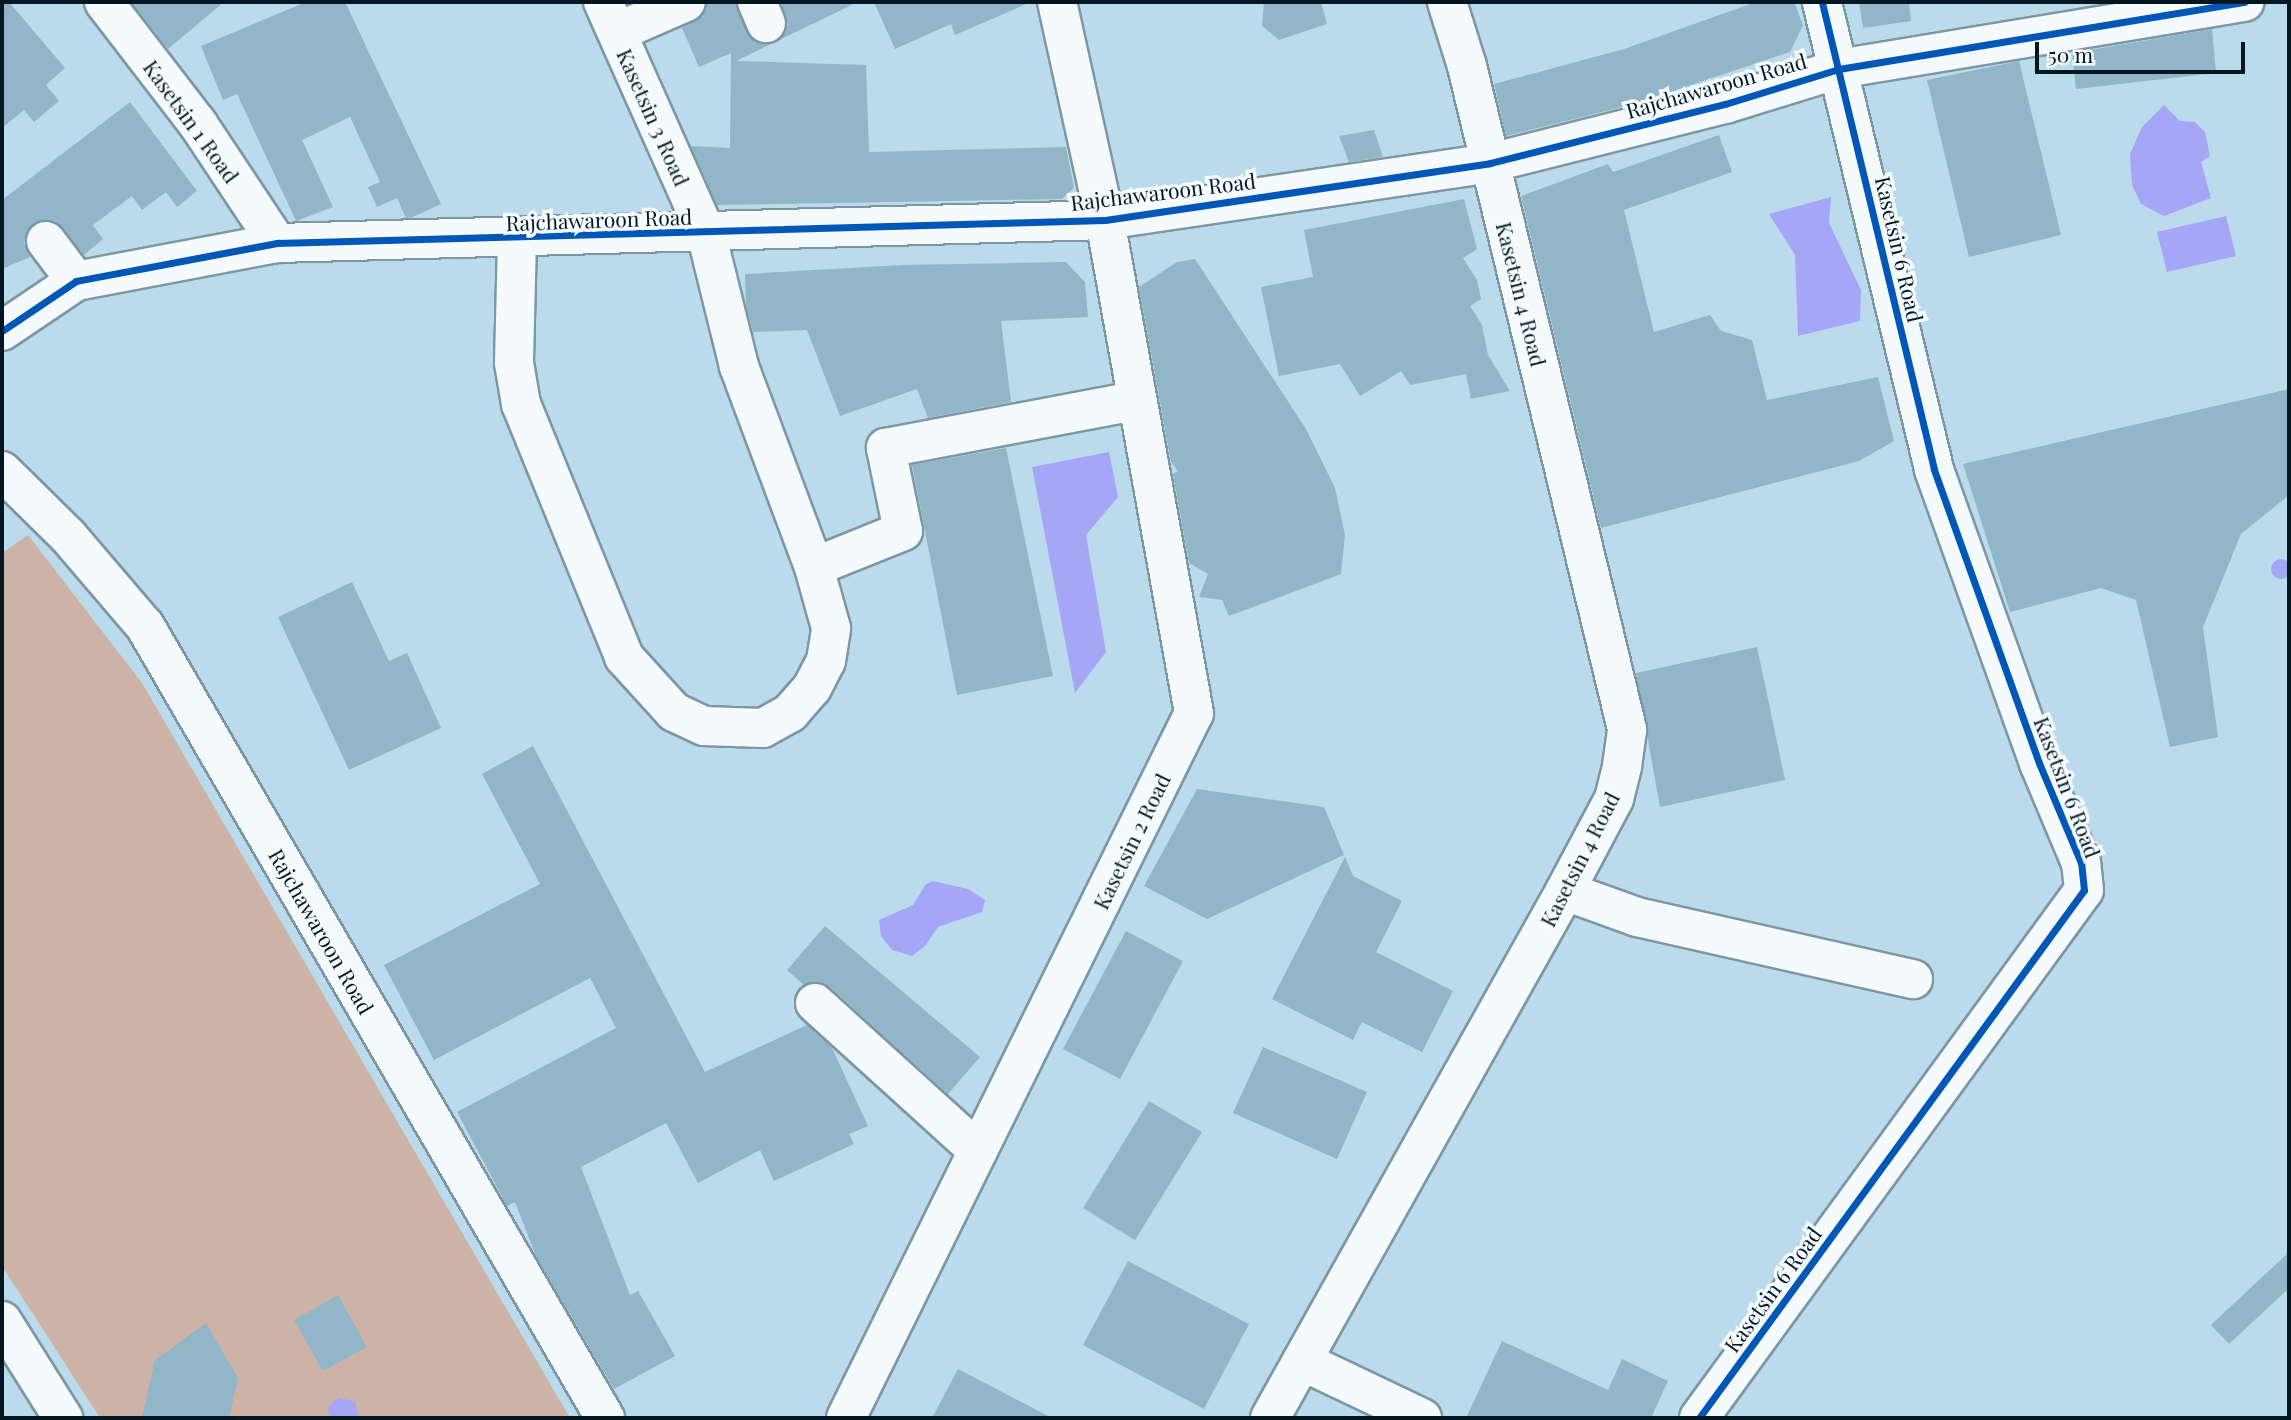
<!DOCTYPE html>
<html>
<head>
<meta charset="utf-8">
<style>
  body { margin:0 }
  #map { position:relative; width:2291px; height:1420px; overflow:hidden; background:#badbeb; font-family:"Playfair Display",serif }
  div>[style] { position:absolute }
  .green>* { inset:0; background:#cdb3a5 }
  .water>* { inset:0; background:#a6a6f7 }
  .round { border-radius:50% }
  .building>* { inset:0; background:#90b6c7 }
  .roads { filter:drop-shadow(2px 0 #7c97a3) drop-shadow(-2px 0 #7c97a3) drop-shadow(0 2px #7c97a3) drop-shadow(0 -2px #7c97a3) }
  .minor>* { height:38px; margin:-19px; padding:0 19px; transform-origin:19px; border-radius:19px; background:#f5fafc }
  .cycleway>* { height:7px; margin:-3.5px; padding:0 3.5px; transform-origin:3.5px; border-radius:3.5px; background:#0057b8 }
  span { translate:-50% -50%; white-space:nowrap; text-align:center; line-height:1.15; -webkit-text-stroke:7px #f5fbfe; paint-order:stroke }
  .street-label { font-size:21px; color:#011721 }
  .frame { position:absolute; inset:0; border:4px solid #011721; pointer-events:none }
  .scale { position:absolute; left:2035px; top:42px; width:210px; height:32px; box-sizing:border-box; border:4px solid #011721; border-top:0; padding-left:9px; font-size:21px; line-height:24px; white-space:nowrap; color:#011721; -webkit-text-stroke:5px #f5fbfe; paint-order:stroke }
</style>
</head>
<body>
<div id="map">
  <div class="green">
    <div style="clip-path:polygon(28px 535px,142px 683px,570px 1418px,100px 1418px,2px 1266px,2px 553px)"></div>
  </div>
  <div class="water">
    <div style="clip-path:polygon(2164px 105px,2180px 121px,2195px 122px,2205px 132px,2210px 156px,2201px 162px,2211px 198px,2164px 216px,2141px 204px,2132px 185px,2130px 154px,2142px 127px)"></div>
    <div style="clip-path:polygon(1831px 197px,1829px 223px,1861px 290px,1860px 321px,1798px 336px,1795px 255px,1769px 214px)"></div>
    <div style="clip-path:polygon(2226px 216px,2236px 256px,2167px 272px,2157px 232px)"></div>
    <div style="clip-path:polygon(1109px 452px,1118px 497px,1086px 535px,1106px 652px,1075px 693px,1032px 467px)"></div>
    <div class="round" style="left:2271px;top:559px;width:20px;height:20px"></div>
    <div style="clip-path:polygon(933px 881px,968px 889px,985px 900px,982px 912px,938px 927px,925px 946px,912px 956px,892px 950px,881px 936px,879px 920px,913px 905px,926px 884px)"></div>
    <div style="clip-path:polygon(339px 1397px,355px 1402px,359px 1418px,330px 1418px,327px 1408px)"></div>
  </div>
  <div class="building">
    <div style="clip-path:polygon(2px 2px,9px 2px,65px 68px,46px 85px,59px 101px,34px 122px,24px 110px,2px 128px)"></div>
    <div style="clip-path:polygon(131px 2px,224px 2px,168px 49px)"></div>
    <div style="clip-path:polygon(306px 2px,345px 2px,441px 204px,413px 217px,406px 218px,397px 198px,377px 207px,368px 187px,380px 182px,350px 117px,302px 140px,333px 207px,296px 221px,237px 94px,223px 100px,201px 46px)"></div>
    <div style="clip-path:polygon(707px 2px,736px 2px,752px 40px,773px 43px,736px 61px,866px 65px,869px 152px,1066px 147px,1074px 188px,1062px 199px,717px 205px,691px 146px,730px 148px,731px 53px,699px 67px,682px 28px,703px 16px)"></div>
    <div style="clip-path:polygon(781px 2px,858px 2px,777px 41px,788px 25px)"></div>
    <div style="clip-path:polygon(874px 2px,1031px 2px,955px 35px,951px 24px,895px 49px)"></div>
    <div style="clip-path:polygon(1264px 2px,1321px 2px,1327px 24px,1279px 40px,1262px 26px)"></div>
    <div style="clip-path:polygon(1756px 2px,1794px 2px,1803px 25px,1790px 52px,1634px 104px,1506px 136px,1494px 84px,1624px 49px)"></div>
    <div style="clip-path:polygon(1859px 2px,1909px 2px,1911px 21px,1863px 28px)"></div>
    <div style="clip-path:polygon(2212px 29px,2216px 73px,2076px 89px,2072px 53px)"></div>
    <div style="clip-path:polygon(2019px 61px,2061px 235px,1969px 257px,1927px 80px)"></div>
    <div style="clip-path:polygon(130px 102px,197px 191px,177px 207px,166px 192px,142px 210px,132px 196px,93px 225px,103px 239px,84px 255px,55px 221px,33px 223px,24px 243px,30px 257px,2px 269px,2px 200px)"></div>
    <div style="clip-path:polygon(1374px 130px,1383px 157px,1349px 162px,1339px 136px)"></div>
    <div style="clip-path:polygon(1719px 135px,1732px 172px,1624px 210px,1654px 332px,1710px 315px,1721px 331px,1752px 340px,1767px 400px,1878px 377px,1894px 441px,1859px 461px,1601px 528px,1521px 196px,1608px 164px,1613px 172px)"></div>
    <div style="clip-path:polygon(1464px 199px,1477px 249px,1463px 258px,1477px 280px,1481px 299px,1470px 306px,1482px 325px,1488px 355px,1510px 391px,1471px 399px,1466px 374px,1410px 385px,1401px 371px,1360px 396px,1340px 364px,1279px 376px,1261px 287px,1313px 277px,1304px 230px)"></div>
    <div style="clip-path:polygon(1195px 259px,1306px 429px,1335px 488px,1345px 535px,1341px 574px,1229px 616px,1222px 600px,1199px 597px,1208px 574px,1189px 563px,1173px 474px,1178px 471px,1171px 462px,1139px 287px,1177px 262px)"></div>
    <div style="clip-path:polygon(1066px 262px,1085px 282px,1088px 317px,1001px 321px,1011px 402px,928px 418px,917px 389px,840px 416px,807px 330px,753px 332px,746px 305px,745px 274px,903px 265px)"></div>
    <div style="clip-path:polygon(2289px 389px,2289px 495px,2241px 534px,2203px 627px,2218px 737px,2170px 747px,2136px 600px,2101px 588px,2010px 612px,1963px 464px)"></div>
    <div style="clip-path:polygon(1006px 448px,1053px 676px,957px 695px,912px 465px)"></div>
    <div style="clip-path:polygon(352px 582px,389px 661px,407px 653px,441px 728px,349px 770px,278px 617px)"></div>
    <div style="clip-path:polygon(1757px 647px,1785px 780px,1660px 807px,1636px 673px)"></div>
    <div style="clip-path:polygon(533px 746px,705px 1072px,807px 1025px,832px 1048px,868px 1126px,849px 1134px,854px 1144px,774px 1181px,760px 1150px,698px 1183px,666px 1123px,581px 1167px,630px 1295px,638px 1291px,675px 1356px,614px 1389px,536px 1256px,515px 1202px,507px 1206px,457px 1112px,616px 1028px,590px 978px,434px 1060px,384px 965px,540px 884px,482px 774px)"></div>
    <div style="clip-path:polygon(1197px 789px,1324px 807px,1344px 855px,1207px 919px,1144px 886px)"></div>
    <div style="clip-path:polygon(1345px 857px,1353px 876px,1402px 901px,1376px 952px,1453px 991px,1422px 1052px,1362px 1022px,1353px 1040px,1272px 999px)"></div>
    <div style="clip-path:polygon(825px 926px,980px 1057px,948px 1094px,830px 987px,819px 982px,804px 985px,787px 970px)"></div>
    <div style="clip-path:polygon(1126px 931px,1183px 961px,1120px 1079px,1063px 1049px)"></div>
    <div style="clip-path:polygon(1263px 1047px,1367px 1092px,1337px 1159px,1233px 1113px)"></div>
    <div style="clip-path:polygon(1149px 1101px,1202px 1132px,1135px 1240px,1083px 1208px)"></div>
    <div style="clip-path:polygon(2289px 1252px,2289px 1288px,2229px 1344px,2211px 1325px)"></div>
    <div style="clip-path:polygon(1128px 1261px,1249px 1324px,1204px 1409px,1083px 1345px)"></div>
    <div style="clip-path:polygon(338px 1295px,367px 1347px,323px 1371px,294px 1320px)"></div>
    <div style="clip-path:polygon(206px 1323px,238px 1378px,229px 1418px,142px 1418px,155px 1360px)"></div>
    <div style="clip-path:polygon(1502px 1341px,1608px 1390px,1622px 1359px,1668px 1381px,1651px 1418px,1466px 1418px)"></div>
    <div style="clip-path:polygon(958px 1369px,1052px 1418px,932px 1418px)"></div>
  </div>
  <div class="roads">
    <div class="minor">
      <div style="left:104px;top:2px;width:154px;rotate:52.4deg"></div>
      <div style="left:198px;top:124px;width:143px;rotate:56.4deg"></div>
      <div style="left:757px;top:2px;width:23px;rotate:67deg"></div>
      <div style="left:617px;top:32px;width:75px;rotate:-23.5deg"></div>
      <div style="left:517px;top:239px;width:124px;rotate:91.4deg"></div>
      <div style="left:514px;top:363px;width:42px;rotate:80.3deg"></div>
      <div style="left:521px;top:404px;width:273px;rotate:67.8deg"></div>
      <div style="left:624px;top:657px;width:74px;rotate:47.7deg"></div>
      <div style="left:674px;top:712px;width:33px;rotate:25deg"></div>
      <div style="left:704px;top:726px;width:59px;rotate:1.9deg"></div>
      <div style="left:763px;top:728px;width:31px;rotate:-29deg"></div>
      <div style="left:790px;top:713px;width:33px;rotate:-49deg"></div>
      <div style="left:812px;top:688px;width:30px;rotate:-63deg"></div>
      <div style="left:826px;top:661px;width:33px;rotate:-81deg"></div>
      <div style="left:831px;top:628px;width:63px;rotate:-105.6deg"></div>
      <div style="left:814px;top:567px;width:215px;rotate:-110.5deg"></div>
      <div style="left:739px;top:366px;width:137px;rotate:-103.9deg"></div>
      <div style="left:706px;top:233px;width:253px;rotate:-114deg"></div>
      <div style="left:46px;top:241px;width:50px;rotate:53.1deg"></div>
      <div style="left:2px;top:331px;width:89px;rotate:-34deg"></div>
      <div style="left:76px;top:281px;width:205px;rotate:-10.7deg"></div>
      <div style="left:277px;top:243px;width:828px;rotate:-1.59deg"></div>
      <div style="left:1105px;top:220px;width:389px;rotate:-8.4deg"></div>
      <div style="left:1490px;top:163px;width:242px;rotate:-14.1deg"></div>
      <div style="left:1725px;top:104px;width:119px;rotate:-17.1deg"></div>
      <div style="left:1839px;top:69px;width:411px;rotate:-9.4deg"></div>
      <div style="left:2px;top:471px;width:93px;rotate:44.6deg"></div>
      <div style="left:68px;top:536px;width:118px;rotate:49.5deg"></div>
      <div style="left:145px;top:626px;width:916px;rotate:59.85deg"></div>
      <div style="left:814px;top:567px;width:96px;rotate:-22deg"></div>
      <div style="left:903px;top:531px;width:85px;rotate:-101.6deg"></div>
      <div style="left:886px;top:448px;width:253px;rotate:-10.7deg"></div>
      <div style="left:1565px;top:891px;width:77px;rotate:19.9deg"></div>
      <div style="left:1637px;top:917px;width:283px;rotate:12.7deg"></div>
      <div style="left:815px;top:1003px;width:220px;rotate:42.2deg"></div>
      <div style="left:2px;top:1321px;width:115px;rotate:57.8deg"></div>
      <div style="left:1302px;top:1361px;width:133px;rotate:25.4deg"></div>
      <div style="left:846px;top:1418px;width:786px;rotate:-63.73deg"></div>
      <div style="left:1194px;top:713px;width:501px;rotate:-100.23deg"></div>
      <div style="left:1105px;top:220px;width:223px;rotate:-102.4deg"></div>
      <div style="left:1270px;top:1418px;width:604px;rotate:-60.76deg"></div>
      <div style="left:1565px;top:891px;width:104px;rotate:-62deg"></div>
      <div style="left:1614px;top:799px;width:34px;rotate:-76deg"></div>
      <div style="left:1622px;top:766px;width:37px;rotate:-82deg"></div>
      <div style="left:1627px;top:729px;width:682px;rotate:-103.57deg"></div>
      <div style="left:1467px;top:66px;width:67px;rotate:-107.4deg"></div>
      <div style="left:1699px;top:1418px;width:653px;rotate:-53.9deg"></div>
      <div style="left:2084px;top:890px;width:27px;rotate:-96deg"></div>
      <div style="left:2081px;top:863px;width:108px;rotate:-112.8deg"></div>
      <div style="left:2039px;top:763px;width:312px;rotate:-109.7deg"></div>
      <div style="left:1934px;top:469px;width:480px;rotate:-103.5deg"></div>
    </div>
  </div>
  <div class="cycleway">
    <div style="left:2px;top:331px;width:89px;rotate:-34deg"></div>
    <div style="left:76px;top:281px;width:205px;rotate:-10.7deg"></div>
    <div style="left:277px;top:243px;width:828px;rotate:-1.59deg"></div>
    <div style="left:1105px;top:220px;width:389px;rotate:-8.4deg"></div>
    <div style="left:1490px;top:163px;width:242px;rotate:-14.1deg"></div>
    <div style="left:1725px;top:104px;width:119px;rotate:-17.1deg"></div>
    <div style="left:1839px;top:69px;width:411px;rotate:-9.4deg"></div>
    <div style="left:1699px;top:1418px;width:653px;rotate:-53.9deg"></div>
    <div style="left:2084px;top:890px;width:27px;rotate:-96deg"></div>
    <div style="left:2081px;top:863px;width:108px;rotate:-112.8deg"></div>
    <div style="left:2039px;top:763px;width:312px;rotate:-109.7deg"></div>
    <div style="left:1934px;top:469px;width:480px;rotate:-103.5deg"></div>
  </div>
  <div class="street-label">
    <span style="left:1716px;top:85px;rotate:-16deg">Rajchawaroon Road</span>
    <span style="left:654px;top:117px;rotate:66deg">Kasetsin 3 Road</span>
    <span style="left:192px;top:121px;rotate:54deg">Kasetsin 1 Road</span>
    <span style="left:1163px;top:191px;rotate:-7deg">Rajchawaroon Road</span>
    <span style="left:599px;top:219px;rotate:-2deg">Rajchawaroon Road</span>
    <span style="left:1900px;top:249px;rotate:77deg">Kasetsin 6 Road</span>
    <span style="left:1522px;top:294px;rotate:76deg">Kasetsin 4 Road</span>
    <span style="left:2068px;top:787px;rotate:69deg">Kasetsin 6 Road</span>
    <span style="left:1131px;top:841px;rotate:-64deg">Kasetsin 2 Road</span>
    <span style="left:1579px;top:859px;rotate:-63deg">Kasetsin 4 Road</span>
    <span style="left:322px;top:931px;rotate:60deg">Rajchawaroon Road</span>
    <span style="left:1772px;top:1289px;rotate:-54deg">Kasetsin 6 Road</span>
  </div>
  <div class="frame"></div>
  <div class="scale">50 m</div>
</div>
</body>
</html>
